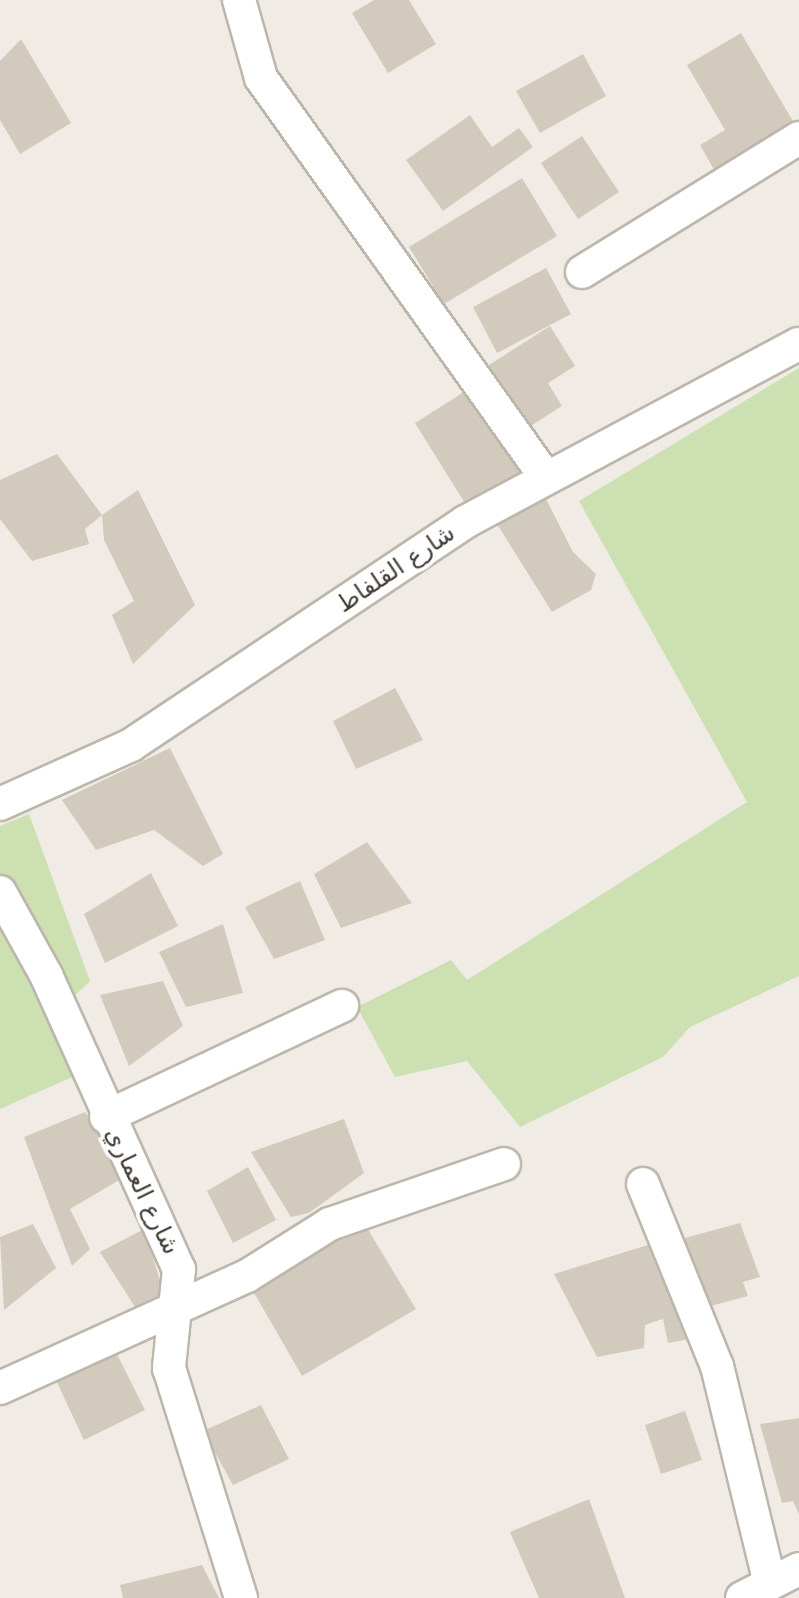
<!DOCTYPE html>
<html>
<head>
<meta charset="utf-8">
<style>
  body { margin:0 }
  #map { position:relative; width:799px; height:1598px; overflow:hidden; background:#f0ece5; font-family:"DejaVu Sans",Cairo,sans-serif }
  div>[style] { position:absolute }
  .green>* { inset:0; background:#cde0b1 }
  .building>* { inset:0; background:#d3cabe }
  .roads { filter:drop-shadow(2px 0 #bdb6ab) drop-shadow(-2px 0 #bdb6ab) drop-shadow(0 2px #bdb6ab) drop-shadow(0 -2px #bdb6ab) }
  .minor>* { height:32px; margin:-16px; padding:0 16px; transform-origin:16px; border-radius:16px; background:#fff }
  span { translate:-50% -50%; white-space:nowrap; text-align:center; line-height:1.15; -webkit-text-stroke:7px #fff; paint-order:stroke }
  .street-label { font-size:24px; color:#423c35 }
</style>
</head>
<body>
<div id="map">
  <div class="green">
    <div style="clip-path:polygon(799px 368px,799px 976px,690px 1027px,663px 1057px,520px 1127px,467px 1061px,395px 1077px,357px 1007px,451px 960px,467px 980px,747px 802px,579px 501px)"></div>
    <div style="clip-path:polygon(29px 814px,90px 981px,48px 1021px,77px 1075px,0 1109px,0 826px)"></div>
  </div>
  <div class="building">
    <div style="clip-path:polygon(374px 0,409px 0,436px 44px,388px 73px,352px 13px)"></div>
    <div style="clip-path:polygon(741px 33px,797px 128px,717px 175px,700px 145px,725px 130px,687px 65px)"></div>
    <div style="clip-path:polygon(21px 39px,71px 123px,20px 154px,0 120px,0 61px)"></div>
    <div style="clip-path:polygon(583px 54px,606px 96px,540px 133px,516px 91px)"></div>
    <div style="clip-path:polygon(470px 115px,492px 147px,519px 128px,533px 147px,443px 211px,406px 160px)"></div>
    <div style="clip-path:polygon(582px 136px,619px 192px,578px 219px,541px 163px)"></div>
    <div style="clip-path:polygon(522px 178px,557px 236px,444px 304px,409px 247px)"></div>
    <div style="clip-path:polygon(546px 268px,571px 314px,497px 353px,473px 307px)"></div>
    <div style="clip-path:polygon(550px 326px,575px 366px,548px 383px,562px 406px,529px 427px,489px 365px)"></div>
    <div style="clip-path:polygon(472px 387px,525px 471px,468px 508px,415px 423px)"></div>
    <div style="clip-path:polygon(57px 454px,102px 515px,85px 529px,89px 544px,32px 561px,0 519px,0 480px)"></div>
    <div style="clip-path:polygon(138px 490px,195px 605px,133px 664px,112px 615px,134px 601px,104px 540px,102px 515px)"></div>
    <div style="clip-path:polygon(545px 497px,573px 552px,596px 574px,591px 590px,552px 612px,497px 524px)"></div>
    <div style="clip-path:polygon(395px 688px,423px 740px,356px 769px,333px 721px)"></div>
    <div style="clip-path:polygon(170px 748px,223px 854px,203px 866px,154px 830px,96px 850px,62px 800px)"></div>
    <div style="clip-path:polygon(367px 842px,412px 903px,341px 928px,314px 874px)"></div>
    <div style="clip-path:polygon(151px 873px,178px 926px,105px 963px,84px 914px)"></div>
    <div style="clip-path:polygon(300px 881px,325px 940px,274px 959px,245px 907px)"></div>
    <div style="clip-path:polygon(223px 924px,243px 993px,186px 1007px,159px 952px)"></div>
    <div style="clip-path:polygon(163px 981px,183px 1026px,129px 1066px,100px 995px)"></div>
    <div style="clip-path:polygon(85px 1112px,126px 1176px,70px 1209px,90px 1249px,72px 1266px,24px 1137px)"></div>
    <div style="clip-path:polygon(344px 1119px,364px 1173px,309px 1213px,291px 1217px,251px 1152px)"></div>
    <div style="clip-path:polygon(248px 1167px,276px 1220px,233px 1243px,207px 1191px)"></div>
    <div style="clip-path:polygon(361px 1218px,416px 1309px,302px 1376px,249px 1284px)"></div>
    <div style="clip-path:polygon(740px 1223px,760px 1277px,743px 1282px,748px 1296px,703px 1308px,685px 1238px)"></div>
    <div style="clip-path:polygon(33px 1224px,56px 1268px,4px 1310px,0 1237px)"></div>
    <div style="clip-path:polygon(144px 1229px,164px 1293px,135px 1307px,100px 1252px)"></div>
    <div style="clip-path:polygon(664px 1240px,700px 1337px,668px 1343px,663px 1319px,645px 1325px,644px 1348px,597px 1357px,554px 1274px)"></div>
    <div style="clip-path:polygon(114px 1348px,145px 1410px,84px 1440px,53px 1374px)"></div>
    <div style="clip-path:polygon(261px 1405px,289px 1459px,233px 1485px,203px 1431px)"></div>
    <div style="clip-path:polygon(685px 1411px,702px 1460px,661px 1474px,645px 1425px)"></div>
    <div style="clip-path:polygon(799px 1418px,799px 1514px,793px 1501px,782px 1503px,760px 1424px)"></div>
    <div style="clip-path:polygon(589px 1499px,625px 1598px,539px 1598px,510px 1532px)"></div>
    <div style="clip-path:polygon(202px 1565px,219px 1598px,123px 1598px,120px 1585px)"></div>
  </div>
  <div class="roads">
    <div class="minor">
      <div style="left:239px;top:0;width:81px;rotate:74.2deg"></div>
      <div style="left:261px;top:78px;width:490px;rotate:54.5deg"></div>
      <div style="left:582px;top:272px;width:255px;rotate:-31.7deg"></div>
      <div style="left:0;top:804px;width:144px;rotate:-24.2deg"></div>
      <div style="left:131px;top:745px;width:402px;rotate:-33.7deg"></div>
      <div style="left:465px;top:522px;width:378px;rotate:-28.1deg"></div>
      <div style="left:0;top:892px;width:95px;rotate:61deg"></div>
      <div style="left:46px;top:975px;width:323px;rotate:65.7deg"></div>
      <div style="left:179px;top:1269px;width:100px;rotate:95.8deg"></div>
      <div style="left:169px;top:1368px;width:241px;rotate:72.6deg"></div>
      <div style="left:106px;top:1117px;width:261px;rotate:-25.2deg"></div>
      <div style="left:643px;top:1184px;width:196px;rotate:67.9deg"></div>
      <div style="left:717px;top:1366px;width:224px;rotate:76.3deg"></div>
      <div style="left:0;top:1388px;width:271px;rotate:-24.4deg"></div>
      <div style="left:247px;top:1276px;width:98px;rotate:-32.1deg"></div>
      <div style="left:330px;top:1224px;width:184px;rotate:-19deg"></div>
      <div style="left:742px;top:1598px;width:64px;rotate:-27deg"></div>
    </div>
  </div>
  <div class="street-label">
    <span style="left:396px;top:569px;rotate:-34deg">شارع القلفاط</span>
    <span style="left:142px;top:1191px;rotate:64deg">شارع العماري</span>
  </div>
</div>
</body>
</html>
